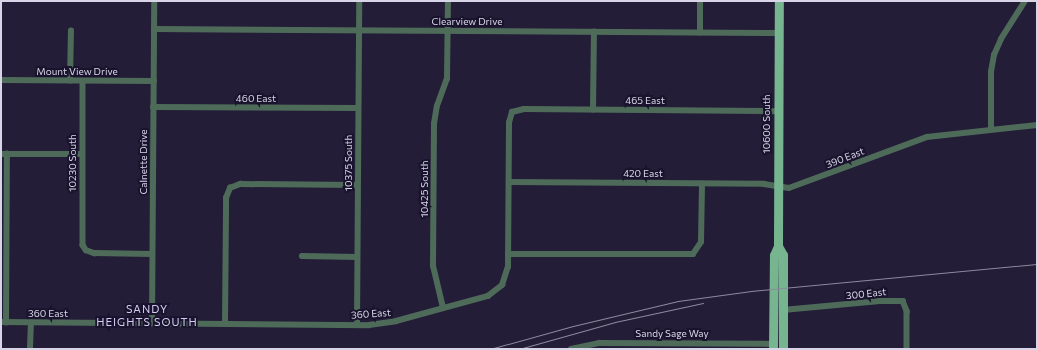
<!DOCTYPE html>
<html>
<head>
<meta charset="utf-8">
<style>
  body { margin:0 }
  #map { position:relative; width:1038px; height:350px; overflow:hidden; background:#231d37; font-family:Commissioner,sans-serif }
  div>[style] { position:absolute }
  .street>* { height:5.5px; margin:-2.75px; padding:0 2.75px; transform-origin:2.75px; border-radius:2.75px; background:#4e6b59 }
  .primary>* { height:9px; margin:-4.5px; padding:0 4.5px; transform-origin:4.5px; border-radius:4.5px; background:#77b590 }
  .tram>* { height:1px; margin:-0.5px; padding:0 0.5px; transform-origin:0.5px; border-radius:0.5px; background:#8d8a9f }
  span { translate:-50% -50%; white-space:nowrap; text-align:center; line-height:1.15; -webkit-text-stroke:4px #19132d; paint-order:stroke }
  .street-label { font-size:10px; color:#d7d5e7 }
  .neighbourhood-label { font-size:11px; color:#d4cef2; letter-spacing:1px }
  .frame { position:absolute; inset:0; border:2px solid #d7d5e7; pointer-events:none }
</style>
</head>
<body>
<div id="map">
  <div class="street">
    <div style="left:154px;top:29px;width:625px;rotate:0.37deg"></div>
    <div style="left:700px;top:33px;width:32px;rotate:-90deg"></div>
    <div style="left:1px;top:80px;width:153px;rotate:0.4deg"></div>
    <div style="left:70px;top:81px;width:50px;rotate:-88.9deg"></div>
    <div style="left:83px;top:81px;width:164px;rotate:90deg"></div>
    <div style="left:83px;top:245px;width:6px;rotate:59deg"></div>
    <div style="left:86px;top:250px;width:9px;rotate:21deg"></div>
    <div style="left:94px;top:253px;width:58px;rotate:1deg"></div>
    <div style="left:153px;top:107px;width:205px;rotate:0.3deg"></div>
    <div style="left:593px;top:110px;width:78px;rotate:-89.3deg"></div>
    <div style="left:991px;top:129px;width:57px;rotate:-90deg"></div>
    <div style="left:991px;top:72px;width:17px;rotate:-80deg"></div>
    <div style="left:994px;top:55px;width:17px;rotate:-66deg"></div>
    <div style="left:1001px;top:39px;width:45px;rotate:-57.7deg"></div>
    <div style="left:1px;top:154px;width:81px"></div>
    <div style="left:509px;top:182px;width:255px;rotate:0.4deg"></div>
    <div style="left:764px;top:184px;width:25px;rotate:9deg"></div>
    <div style="left:789px;top:188px;width:147px;rotate:-20.3deg"></div>
    <div style="left:927px;top:137px;width:111px;rotate:-6.2deg"></div>
    <div style="left:508px;top:254px;width:185px"></div>
    <div style="left:693px;top:254px;width:14px;rotate:-56deg"></div>
    <div style="left:701px;top:242px;width:58px;rotate:-89deg"></div>
    <div style="left:302px;top:256px;width:55px;rotate:1deg"></div>
    <div style="left:443px;top:308px;width:43px;rotate:-103.4deg"></div>
    <div style="left:433px;top:266px;width:142px;rotate:-89.6deg"></div>
    <div style="left:434px;top:124px;width:18px;rotate:-81deg"></div>
    <div style="left:437px;top:106px;width:29px;rotate:-70deg"></div>
    <div style="left:447px;top:79px;width:78px;rotate:-89.3deg"></div>
    <div style="left:783px;top:310px;width:97px;rotate:-5.3deg"></div>
    <div style="left:880px;top:301px;width:23px"></div>
    <div style="left:903px;top:301px;width:11px;rotate:68deg"></div>
    <div style="left:907px;top:311px;width:38px;rotate:90deg"></div>
    <div style="left:1px;top:322px;width:368px;rotate:0.5deg"></div>
    <div style="left:369px;top:325px;width:27px;rotate:-8deg"></div>
    <div style="left:396px;top:321px;width:95px;rotate:-15.2deg"></div>
    <div style="left:488px;top:296px;width:18px;rotate:-38deg"></div>
    <div style="left:502px;top:285px;width:19px;rotate:-72deg"></div>
    <div style="left:508px;top:267px;width:144px;rotate:-89.6deg"></div>
    <div style="left:509px;top:123px;width:11px;rotate:-75deg"></div>
    <div style="left:512px;top:112px;width:12px;rotate:-14deg"></div>
    <div style="left:524px;top:109px;width:254px;rotate:0.5deg"></div>
    <div style="left:6px;top:323px;width:169px;rotate:-89.7deg"></div>
    <div style="left:152px;top:323px;width:322px;rotate:-89.6deg"></div>
    <div style="left:225px;top:324px;width:126px;rotate:-89.5deg"></div>
    <div style="left:226px;top:198px;width:11px;rotate:-68deg"></div>
    <div style="left:230px;top:188px;width:11px;rotate:-22deg"></div>
    <div style="left:240px;top:184px;width:117px;rotate:0.5deg"></div>
    <div style="left:357px;top:325px;width:324px;rotate:-89.6deg"></div>
    <div style="left:30px;top:349px;width:26px;rotate:-88deg"></div>
    <div style="left:571px;top:349px;width:29px;rotate:-12deg"></div>
    <div style="left:599px;top:343px;width:174px;rotate:0.3deg"></div>
  </div>
  <div class="primary">
    <div style="left:778px;top:246px;width:10px;rotate:61deg"></div>
    <div style="left:783px;top:255px;width:94px;rotate:90deg"></div>
    <div style="left:773px;top:349px;width:94px;rotate:-89.4deg"></div>
    <div style="left:774px;top:255px;width:10px;rotate:-66deg"></div>
    <div style="left:778px;top:246px;width:245px;rotate:-89.8deg"></div>
  </div>
  <div class="tram">
    <div style="left:490px;top:349px;width:86px;rotate:-15.5deg"></div>
    <div style="left:573px;top:326px;width:108px;rotate:-13.4deg"></div>
    <div style="left:678px;top:301px;width:74px;rotate:-7.8deg"></div>
    <div style="left:751px;top:291px;width:287px;rotate:-5.4deg"></div>
    <div style="left:519px;top:349px;width:100px;rotate:-15.7deg"></div>
    <div style="left:615px;top:322px;width:90px;rotate:-12.2deg"></div>
  </div>
  <div class="street-label">
    <span style="left:467px;top:22px">Clearview Drive</span>
    <span style="left:77px;top:72px">Mount View Drive</span>
    <span style="left:256px;top:99px">460 East</span>
    <span style="left:645px;top:101px">465 East</span>
    <span style="left:767px;top:124px;rotate:-90deg">10600 South</span>
    <span style="left:845px;top:158px;rotate:-21deg">390 East</span>
    <span style="left:144px;top:162px;rotate:-90deg">Calnette Drive</span>
    <span style="left:73px;top:163px;rotate:-90deg">10230 South</span>
    <span style="left:349px;top:163px;rotate:-90deg">10375 South</span>
    <span style="left:643px;top:174px">420 East</span>
    <span style="left:425px;top:189px;rotate:-90deg">10425 South</span>
    <span style="left:866px;top:294px;rotate:-6deg">300 East</span>
    <span style="left:48px;top:314px">360 East</span>
    <span style="left:371px;top:314px;rotate:-4deg">360 East</span>
    <span style="left:672px;top:334px">Sandy Sage Way</span>
  </div>
  <div class="neighbourhood-label">
    <span style="left:147px;top:316px">SANDY<br>HEIGHTS SOUTH</span>
  </div>
  <div class="frame"></div>
</div>
</body>
</html>
